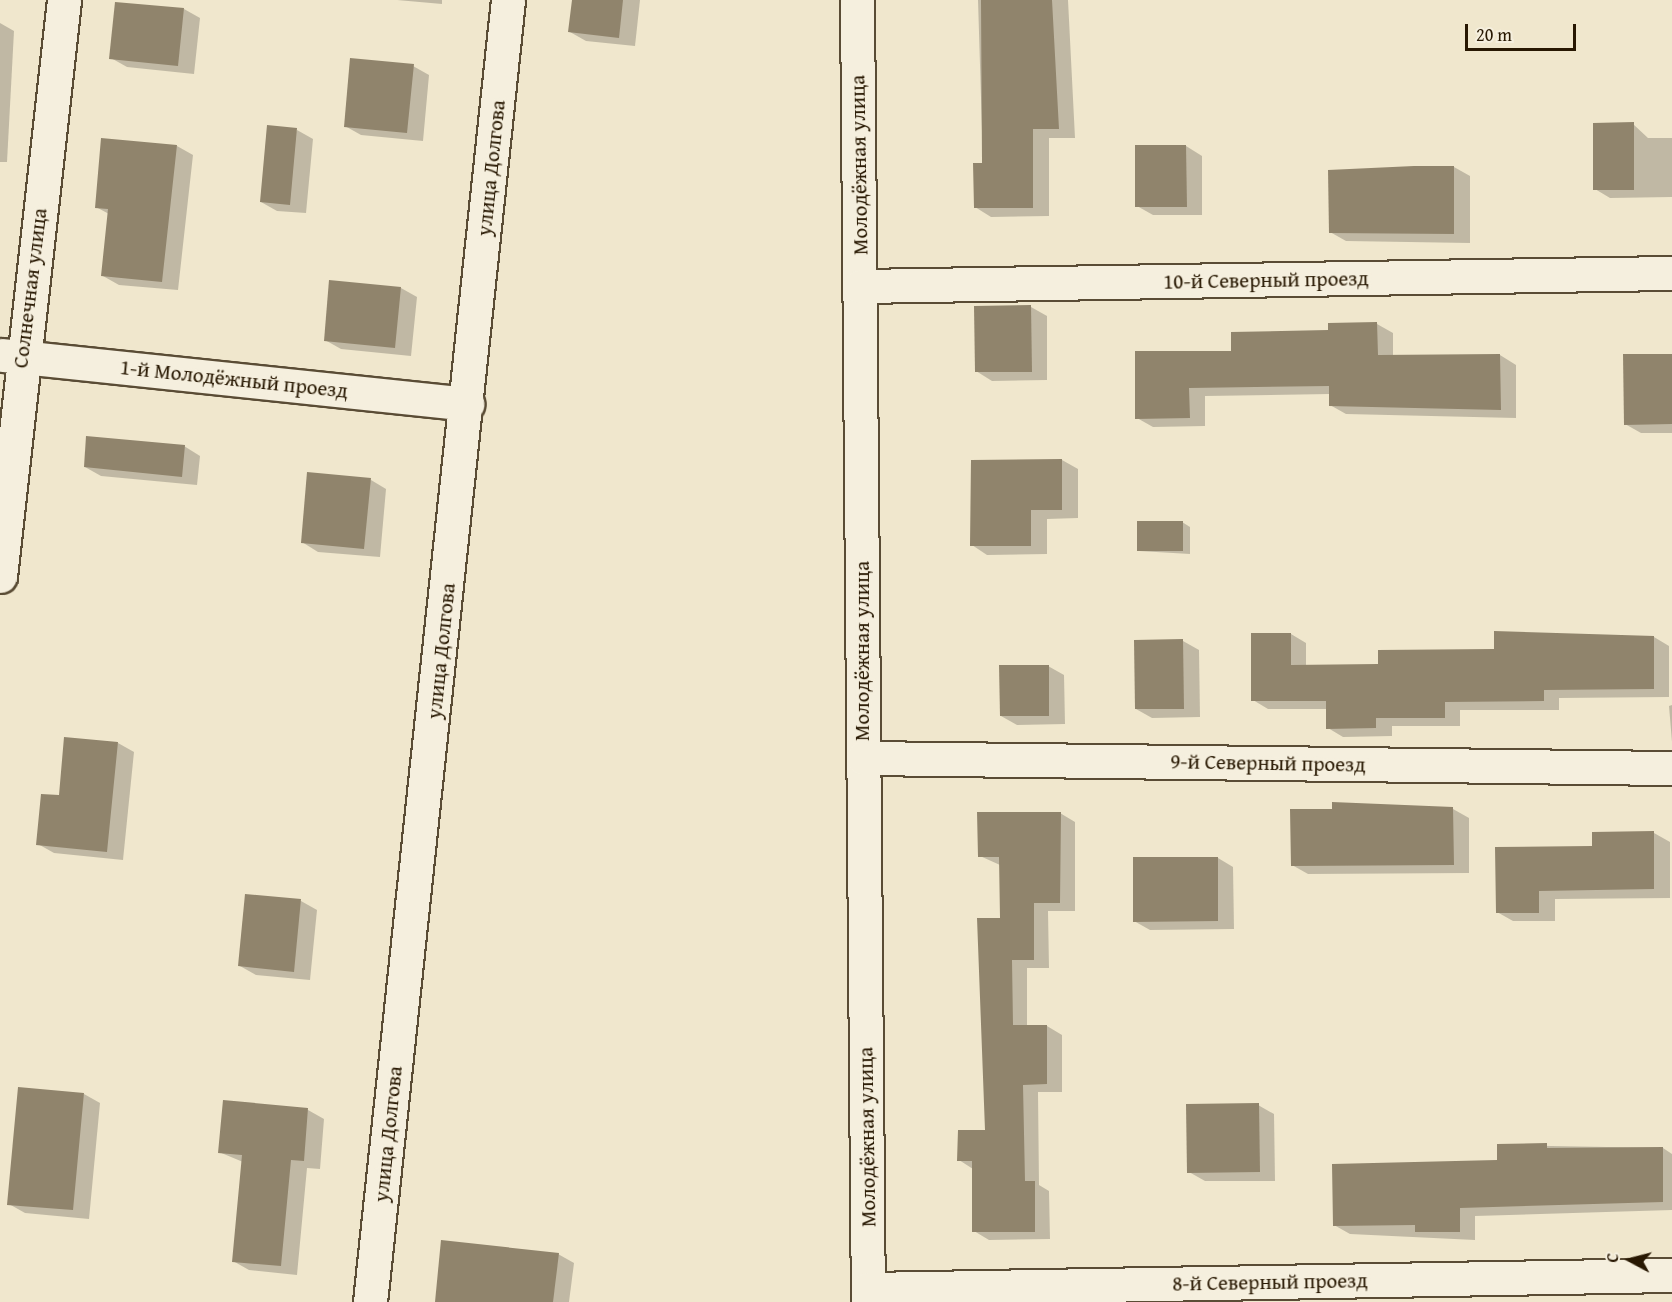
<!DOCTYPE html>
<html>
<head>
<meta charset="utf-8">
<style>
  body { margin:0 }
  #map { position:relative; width:1672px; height:1302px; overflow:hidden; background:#f0e7cd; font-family:"Gentium Book Plus",serif }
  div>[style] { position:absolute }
  .shadow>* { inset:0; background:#0003 }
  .building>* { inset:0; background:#90846c }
  .roads { filter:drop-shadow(2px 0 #5a4c35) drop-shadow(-2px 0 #5a4c35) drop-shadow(0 2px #5a4c35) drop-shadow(0 -2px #5a4c35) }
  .street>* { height:33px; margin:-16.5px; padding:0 16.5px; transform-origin:16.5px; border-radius:16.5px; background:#f5efde }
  span { translate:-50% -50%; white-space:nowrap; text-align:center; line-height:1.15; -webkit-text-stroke:6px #f5efde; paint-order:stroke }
  .street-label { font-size:21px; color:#281802 }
  .north { position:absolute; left:1600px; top:1230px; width:60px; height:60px; -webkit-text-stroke:4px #f5efde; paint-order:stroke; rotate:277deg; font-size:16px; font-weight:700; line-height:24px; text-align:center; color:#281802 }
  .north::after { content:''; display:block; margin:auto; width:21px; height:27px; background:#281802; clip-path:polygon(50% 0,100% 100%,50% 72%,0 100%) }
  .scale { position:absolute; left:1465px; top:24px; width:111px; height:27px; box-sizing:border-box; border:3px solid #281802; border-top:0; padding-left:8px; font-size:18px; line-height:21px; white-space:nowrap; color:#281802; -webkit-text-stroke:4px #f5efde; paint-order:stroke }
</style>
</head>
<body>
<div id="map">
  <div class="shadow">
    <div style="clip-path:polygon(397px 0,442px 0,442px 4px)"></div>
    <div style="clip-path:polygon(573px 0,640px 0,635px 46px,586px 41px,570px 32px)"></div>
    <div style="clip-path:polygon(978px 0,1068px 0,1075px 138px,1049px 138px,1049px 216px,991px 217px,975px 207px,983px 164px)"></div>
    <div style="clip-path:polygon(184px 9px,200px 18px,194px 74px,127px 67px,111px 58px)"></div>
    <div style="clip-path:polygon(0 23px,14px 31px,7px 162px,0 162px)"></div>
    <div style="clip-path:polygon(413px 66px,429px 75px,423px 141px,361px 135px,345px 126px)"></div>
    <div style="clip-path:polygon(1633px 124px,1648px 138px,1672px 138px,1672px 197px,1610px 198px,1595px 189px)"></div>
    <div style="clip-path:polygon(297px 130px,313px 139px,306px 213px,277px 211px,261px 202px)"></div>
    <div style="clip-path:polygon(177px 146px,193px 155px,178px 290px,119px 285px,103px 276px,109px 214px,96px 207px)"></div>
    <div style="clip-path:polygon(1186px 146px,1202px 156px,1202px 215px,1153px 215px,1137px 206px)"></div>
    <div style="clip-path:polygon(1454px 167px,1470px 176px,1470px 243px,1346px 241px,1330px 232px)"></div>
    <div style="clip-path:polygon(401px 288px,417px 297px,411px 356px,341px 349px,325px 340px)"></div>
    <div style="clip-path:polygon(1031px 307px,1047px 316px,1047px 380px,992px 381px,976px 371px)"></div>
    <div style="clip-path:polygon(1329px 324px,1377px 324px,1393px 333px,1393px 356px,1500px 355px,1516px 365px,1516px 418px,1346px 414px,1330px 405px,1330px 394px,1205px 396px,1205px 426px,1153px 427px,1137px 418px,1232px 352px,1330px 332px)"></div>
    <div style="clip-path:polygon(1672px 355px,1672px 433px,1641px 433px,1625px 424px)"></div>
    <div style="clip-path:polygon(184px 446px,200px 456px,197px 485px,101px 476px,85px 467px)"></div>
    <div style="clip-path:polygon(1062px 460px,1078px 469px,1078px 518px,1047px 519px,1047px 554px,987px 555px,972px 545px)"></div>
    <div style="clip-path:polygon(371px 480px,386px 489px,380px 557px,318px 552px,302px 542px)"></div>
    <div style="clip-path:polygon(1182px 522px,1190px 527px,1190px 554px,1139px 551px)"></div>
    <div style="clip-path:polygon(1291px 634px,1306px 643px,1306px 666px,1380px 666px,1654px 637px,1669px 646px,1669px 697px,1559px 698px,1559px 710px,1460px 710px,1460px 726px,1392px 726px,1392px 736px,1343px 737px,1328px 728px,1328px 709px,1268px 709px,1253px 700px)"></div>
    <div style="clip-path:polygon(1135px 641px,1183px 641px,1199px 650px,1200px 717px,1152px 718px,1136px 709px)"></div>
    <div style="clip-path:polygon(1048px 666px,1064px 675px,1065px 724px,1017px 725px,1001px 716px)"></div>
    <div style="clip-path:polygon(1672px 705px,1672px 742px,1669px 706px)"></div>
    <div style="clip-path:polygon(118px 743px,134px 752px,123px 860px,54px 853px,38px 844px,60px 797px)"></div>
    <div style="clip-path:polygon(1453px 809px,1469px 818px,1469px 873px,1308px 874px,1292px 865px)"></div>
    <div style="clip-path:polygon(1060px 813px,1075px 822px,1075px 911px,1048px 911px,1049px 968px,1027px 968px,1027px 1026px,1047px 1026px,1062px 1035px,1062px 1092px,1038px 1092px,1039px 1185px,1049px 1191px,1050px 1239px,989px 1240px,974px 1231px,973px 1169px,959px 1160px,986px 1132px,1001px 919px,1000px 865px,980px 856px)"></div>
    <div style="clip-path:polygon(1654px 833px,1670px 842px,1670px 898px,1555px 899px,1555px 921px,1513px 921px,1497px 912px,1593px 848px)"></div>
    <div style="clip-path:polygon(1218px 858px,1233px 867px,1234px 929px,1150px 930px,1134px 921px)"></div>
    <div style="clip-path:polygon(247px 895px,301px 901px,317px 910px,310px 980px,256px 975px,240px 966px)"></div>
    <div style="clip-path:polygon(84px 1094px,100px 1103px,89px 1219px,25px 1213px,9px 1204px)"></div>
    <div style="clip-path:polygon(224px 1102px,308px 1110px,324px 1119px,320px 1169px,307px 1168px,297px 1275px,249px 1270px,233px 1261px,243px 1162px,219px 1152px)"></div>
    <div style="clip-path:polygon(1258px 1105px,1274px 1114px,1275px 1181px,1205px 1181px,1189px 1172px)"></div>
    <div style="clip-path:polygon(1499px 1145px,1663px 1148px,1672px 1154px,1672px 1210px,1475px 1216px,1475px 1240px,1350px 1234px,1334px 1225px,1499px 1162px)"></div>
    <div style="clip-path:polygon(558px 1254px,574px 1263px,569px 1302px,436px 1302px)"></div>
  </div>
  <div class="building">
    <div style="clip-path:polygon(572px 0,623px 0,619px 38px,568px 32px)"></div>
    <div style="clip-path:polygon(981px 0,1052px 0,1059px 129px,1033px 129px,1033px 208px,974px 208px,973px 163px,982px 163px)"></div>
    <div style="clip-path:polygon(115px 2px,184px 8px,178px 66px,109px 59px)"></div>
    <div style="clip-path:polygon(350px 58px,414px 64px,407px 133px,344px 127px)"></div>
    <div style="clip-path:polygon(1634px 122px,1634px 190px,1593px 190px,1593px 123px)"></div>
    <div style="clip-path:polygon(267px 125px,297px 128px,290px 205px,260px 202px)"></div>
    <div style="clip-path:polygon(101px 138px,177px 145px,162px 282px,101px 276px,108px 209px,95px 208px)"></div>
    <div style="clip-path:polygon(1135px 145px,1186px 145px,1187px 207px,1135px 207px)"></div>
    <div style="clip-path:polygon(1414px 166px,1454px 166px,1454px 234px,1329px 233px,1328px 170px)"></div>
    <div style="clip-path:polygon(329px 280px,401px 287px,395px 348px,324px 341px)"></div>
    <div style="clip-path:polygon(1031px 305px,1032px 372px,975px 372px,974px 306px)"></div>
    <div style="clip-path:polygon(1377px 322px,1378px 355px,1500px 354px,1501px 410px,1329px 406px,1329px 386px,1189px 388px,1190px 418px,1135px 419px,1135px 351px,1231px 351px,1231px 332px,1328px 330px,1328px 323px)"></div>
    <div style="clip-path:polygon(1623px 354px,1672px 354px,1672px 424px,1624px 425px)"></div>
    <div style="clip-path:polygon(86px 436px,185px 445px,182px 477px,84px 467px)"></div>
    <div style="clip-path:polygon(1062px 459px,1062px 510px,1031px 510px,1031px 546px,970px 546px,971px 460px)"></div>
    <div style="clip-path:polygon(307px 472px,371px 478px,364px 549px,301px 543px)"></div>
    <div style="clip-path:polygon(1137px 521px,1183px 521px,1183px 551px,1137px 551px)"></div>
    <div style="clip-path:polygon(1494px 631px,1654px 636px,1654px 689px,1544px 690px,1544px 701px,1445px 702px,1445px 718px,1376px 718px,1376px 728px,1326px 729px,1326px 701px,1251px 701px,1251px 633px,1291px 633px,1291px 665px,1378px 664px,1378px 650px,1494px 649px)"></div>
    <div style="clip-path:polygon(1183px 639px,1184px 709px,1135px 709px,1134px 640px)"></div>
    <div style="clip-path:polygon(999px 665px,1049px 665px,1049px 716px,1000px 716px)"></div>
    <div style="clip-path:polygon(64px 737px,118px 742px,107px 852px,36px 845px,41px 794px,59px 795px)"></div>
    <div style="clip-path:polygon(1332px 802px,1453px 807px,1454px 865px,1291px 866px,1290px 809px,1332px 809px)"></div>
    <div style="clip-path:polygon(977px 812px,1061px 812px,1060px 903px,1034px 903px,1034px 960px,1012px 960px,1013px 1025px,1047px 1025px,1047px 1084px,1023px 1085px,1025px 1181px,1035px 1181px,1035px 1232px,972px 1232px,972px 1161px,957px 1161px,958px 1130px,985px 1130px,977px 918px,1000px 918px,999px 857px,978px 857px)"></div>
    <div style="clip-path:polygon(1654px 831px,1654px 889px,1539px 891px,1539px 913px,1496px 913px,1495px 847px,1592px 846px,1592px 832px)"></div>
    <div style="clip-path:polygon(1133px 857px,1218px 857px,1218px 921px,1133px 922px)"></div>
    <div style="clip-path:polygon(245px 894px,301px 899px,294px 972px,238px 966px)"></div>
    <div style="clip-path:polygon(18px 1087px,84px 1093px,73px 1210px,7px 1205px)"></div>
    <div style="clip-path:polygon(223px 1100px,308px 1108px,304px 1161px,291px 1160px,281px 1266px,232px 1262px,242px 1155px,218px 1153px)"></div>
    <div style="clip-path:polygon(1259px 1103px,1260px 1172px,1187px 1173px,1186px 1104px)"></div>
    <div style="clip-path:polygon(1547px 1143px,1547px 1148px,1663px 1147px,1663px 1202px,1460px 1208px,1460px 1232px,1415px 1232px,1415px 1225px,1333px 1226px,1332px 1164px,1497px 1160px,1497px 1144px)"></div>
    <div style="clip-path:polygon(441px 1240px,559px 1253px,553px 1302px,435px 1302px)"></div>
  </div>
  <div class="roads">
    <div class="street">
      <div style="left:857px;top:0;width:1302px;rotate:89.52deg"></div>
      <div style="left:860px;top:286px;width:812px;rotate:-0.92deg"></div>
      <div style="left:2px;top:355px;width:468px;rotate:6deg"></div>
      <div style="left:0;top:576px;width:580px;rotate:-83.66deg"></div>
      <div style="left:863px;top:758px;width:809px;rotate:0.71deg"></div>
      <div style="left:868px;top:1289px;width:804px;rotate:-1deg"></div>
      <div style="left:370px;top:1302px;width:1309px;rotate:-83.95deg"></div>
    </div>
  </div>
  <div class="street-label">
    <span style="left:859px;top:165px;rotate:-91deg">Молодёжная улица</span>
    <span style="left:491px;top:168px;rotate:-84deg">улица Долгова</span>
    <span style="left:1266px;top:280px;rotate:-1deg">10-й Северный проезд</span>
    <span style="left:30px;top:288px;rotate:-83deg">Солнечная улица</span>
    <span style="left:234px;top:379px;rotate:6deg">1-й Молодёжный проезд</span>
    <span style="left:441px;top:651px;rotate:-84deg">улица Долгова</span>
    <span style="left:862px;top:651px;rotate:-90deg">Молодёжная улица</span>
    <span style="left:1268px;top:763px;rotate:1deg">9-й Северный проезд</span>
    <span style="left:388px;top:1134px;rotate:-84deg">улица Долгова</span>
    <span style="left:867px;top:1137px;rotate:-91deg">Молодёжная улица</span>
    <span style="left:1270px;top:1282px;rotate:-1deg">8-й Северный проезд</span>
  </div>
  <div class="north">С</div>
  <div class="scale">20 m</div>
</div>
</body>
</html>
